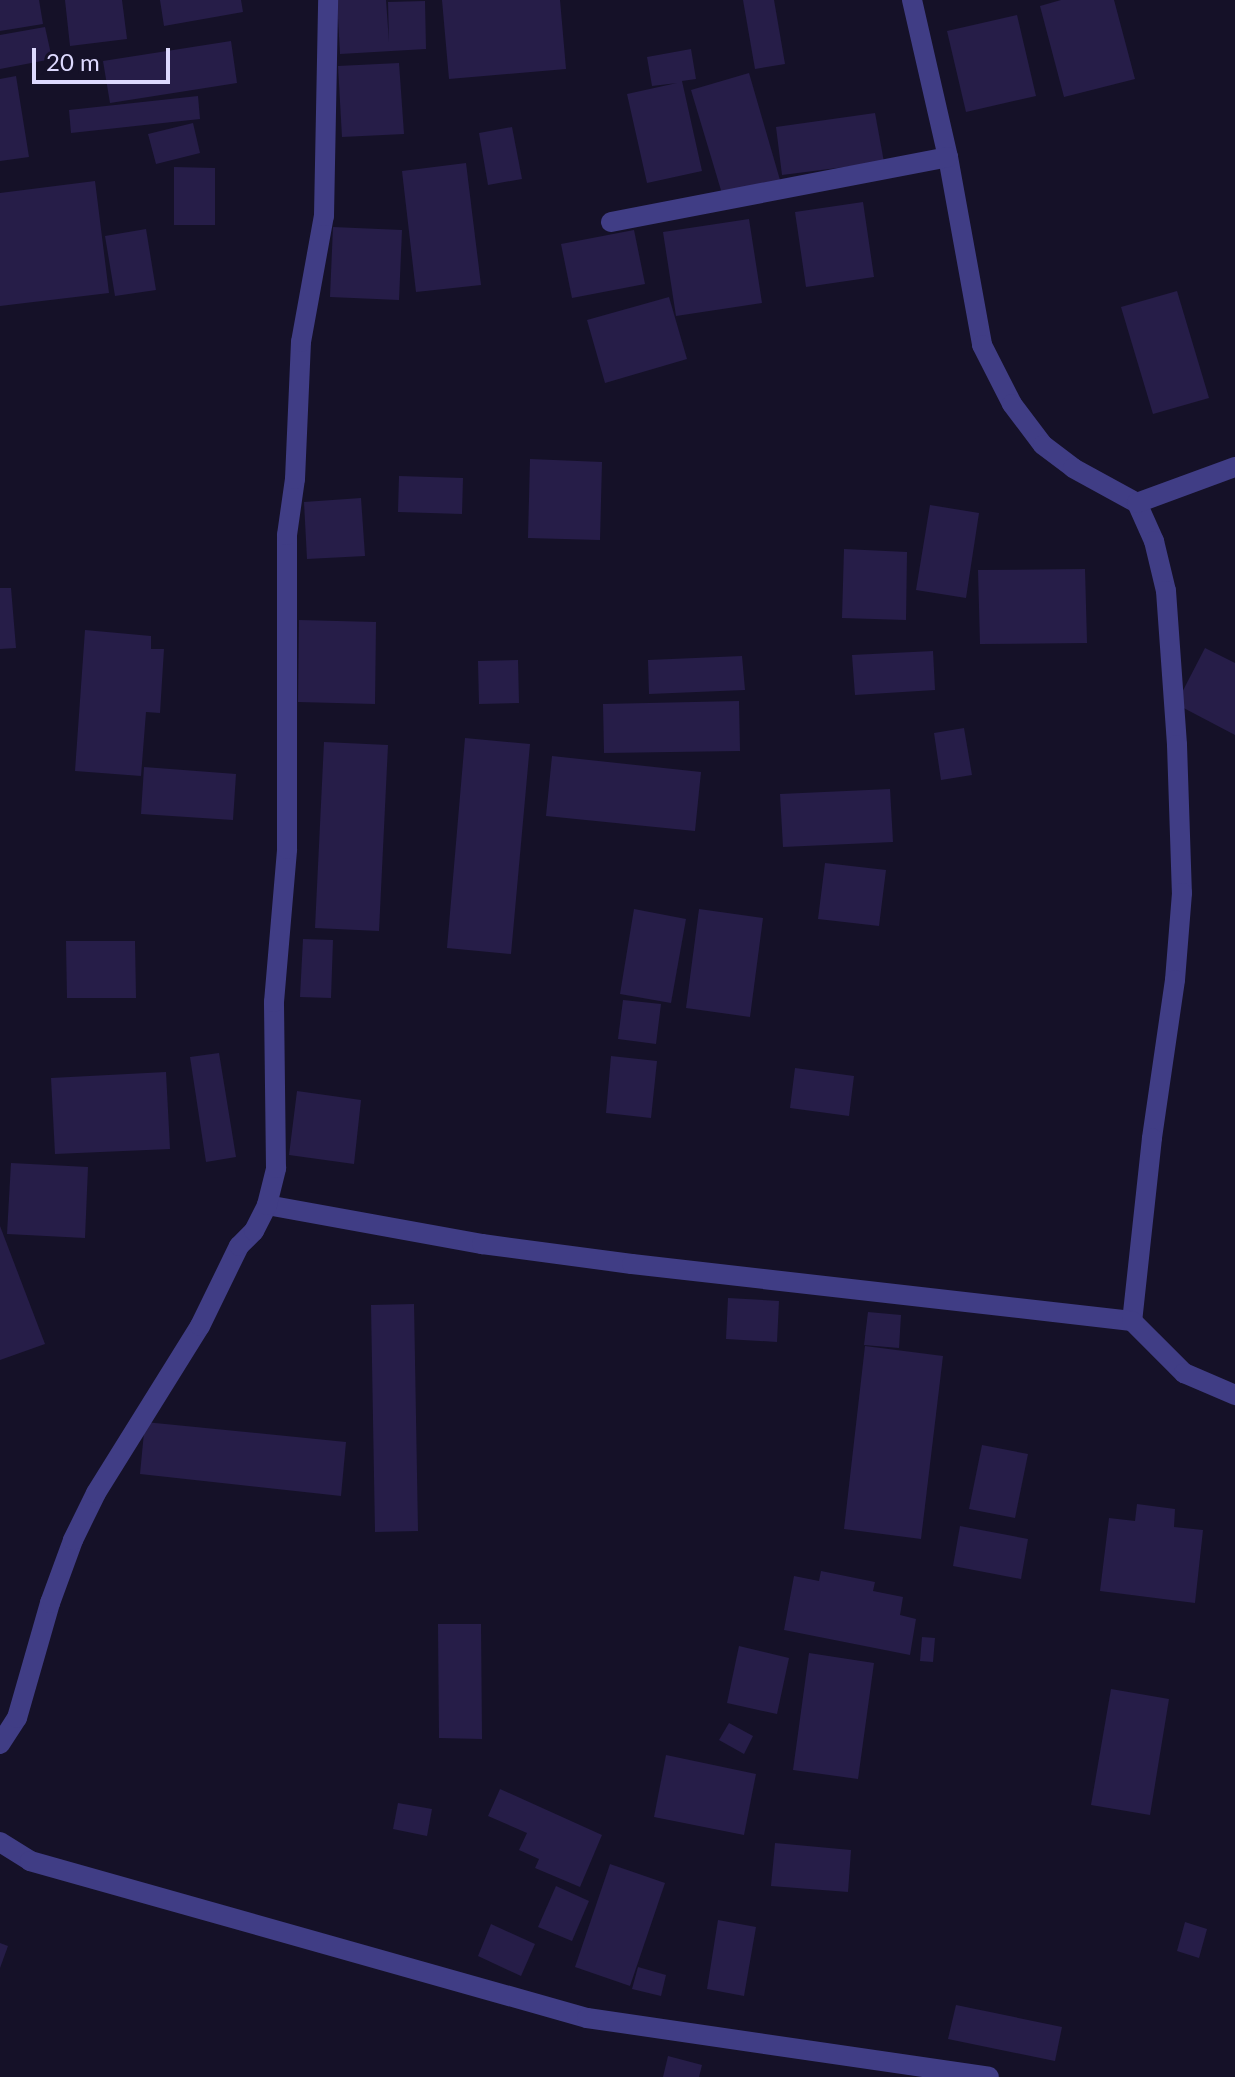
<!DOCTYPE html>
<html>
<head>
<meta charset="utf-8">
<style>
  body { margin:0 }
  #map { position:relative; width:1235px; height:2077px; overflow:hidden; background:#151128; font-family:Lato,sans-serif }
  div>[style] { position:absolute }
  .building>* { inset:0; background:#261d48 }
  .minor>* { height:20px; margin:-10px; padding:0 10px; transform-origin:10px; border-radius:10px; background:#403d85 }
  span { translate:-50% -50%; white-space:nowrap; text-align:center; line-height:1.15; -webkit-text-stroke:6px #151128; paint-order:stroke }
  .scale { position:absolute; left:32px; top:48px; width:138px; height:36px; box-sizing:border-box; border:4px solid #ddd9fe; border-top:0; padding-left:10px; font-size:24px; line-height:28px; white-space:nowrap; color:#ddd9fe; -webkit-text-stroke:6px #151128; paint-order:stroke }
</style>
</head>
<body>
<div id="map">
  <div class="building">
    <div style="clip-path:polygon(0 0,39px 0,43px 24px,0 31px)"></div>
    <div style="clip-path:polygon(65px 0,122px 0,127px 39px,70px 46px)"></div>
    <div style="clip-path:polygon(160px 0,241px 0,243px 12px,164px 26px)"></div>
    <div style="clip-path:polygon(337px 0,386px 0,389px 42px,388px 2px,425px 1px,426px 49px,340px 54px)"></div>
    <div style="clip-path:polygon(442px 0,560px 0,566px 69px,449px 79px)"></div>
    <div style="clip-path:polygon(743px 0,774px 0,785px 64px,755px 69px)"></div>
    <div style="clip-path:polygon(1061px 0,1114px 0,1135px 79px,1064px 97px,1040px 6px)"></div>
    <div style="clip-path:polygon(1017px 15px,1036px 96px,966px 112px,947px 31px)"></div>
    <div style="clip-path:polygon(45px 27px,52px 59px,0 69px,0 35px)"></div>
    <div style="clip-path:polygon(231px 41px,237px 83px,110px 103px,103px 61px)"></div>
    <div style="clip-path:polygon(691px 49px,696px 79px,682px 81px,702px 171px,647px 183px,627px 94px,677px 83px,652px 86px,647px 57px)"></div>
    <div style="clip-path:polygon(399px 63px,404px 134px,342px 137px,338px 66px)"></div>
    <div style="clip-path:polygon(749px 73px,780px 180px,723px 197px,691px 90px)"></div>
    <div style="clip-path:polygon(16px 76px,29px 157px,0 161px,0 79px)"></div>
    <div style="clip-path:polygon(198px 96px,200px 119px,71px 133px,69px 110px)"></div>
    <div style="clip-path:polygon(875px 113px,884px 162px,782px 175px,776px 127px)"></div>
    <div style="clip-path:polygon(193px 123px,200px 153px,156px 164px,148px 134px)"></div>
    <div style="clip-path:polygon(512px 127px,522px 179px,488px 185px,479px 133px)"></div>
    <div style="clip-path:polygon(466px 163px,481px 285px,416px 292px,402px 171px)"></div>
    <div style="clip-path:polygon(174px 167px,215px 168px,215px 225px,174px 225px)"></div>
    <div style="clip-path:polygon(95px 181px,109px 293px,0 306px,0 193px)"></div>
    <div style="clip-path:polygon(863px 202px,874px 277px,806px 287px,795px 212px)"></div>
    <div style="clip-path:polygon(749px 219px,762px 303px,676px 316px,663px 232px)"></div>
    <div style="clip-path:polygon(333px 227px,402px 230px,399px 300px,330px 297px)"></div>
    <div style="clip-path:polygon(146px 229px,156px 290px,115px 296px,105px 236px)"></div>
    <div style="clip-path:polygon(634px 230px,645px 284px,572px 298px,561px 244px)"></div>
    <div style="clip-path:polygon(1177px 291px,1209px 398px,1153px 414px,1121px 307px)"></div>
    <div style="clip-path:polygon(669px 297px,687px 359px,605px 383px,587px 320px)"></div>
    <div style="clip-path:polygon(530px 459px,602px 462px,600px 540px,528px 538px)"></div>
    <div style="clip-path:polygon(399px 476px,463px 478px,462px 514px,398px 512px)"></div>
    <div style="clip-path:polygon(361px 498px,365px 556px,307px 559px,304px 502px)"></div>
    <div style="clip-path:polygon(930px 505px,979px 513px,966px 598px,916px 590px)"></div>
    <div style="clip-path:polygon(844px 549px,907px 552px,906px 620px,842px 618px)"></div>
    <div style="clip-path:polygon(1085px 569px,1087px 643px,980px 644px,978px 570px)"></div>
    <div style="clip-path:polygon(0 588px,11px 588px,16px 648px,0 649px)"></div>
    <div style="clip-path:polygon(299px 620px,376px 622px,375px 704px,298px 702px)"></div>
    <div style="clip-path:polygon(85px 630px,151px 636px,151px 649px,164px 649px,160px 713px,146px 712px,141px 776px,75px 771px)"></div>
    <div style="clip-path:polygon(1205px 648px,1235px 663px,1235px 735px,1176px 704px)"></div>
    <div style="clip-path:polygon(933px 651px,935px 690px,855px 695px,852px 655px)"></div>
    <div style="clip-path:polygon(742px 656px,745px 690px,649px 694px,648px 660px)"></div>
    <div style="clip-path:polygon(518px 660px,519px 703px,479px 704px,478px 661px)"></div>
    <div style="clip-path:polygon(739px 701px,740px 751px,604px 753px,603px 704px)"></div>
    <div style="clip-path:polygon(964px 728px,972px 775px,941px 780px,934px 733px)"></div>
    <div style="clip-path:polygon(465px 738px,530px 744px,511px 954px,447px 948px)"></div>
    <div style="clip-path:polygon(324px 742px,388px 745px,379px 931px,315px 928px)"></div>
    <div style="clip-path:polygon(552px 756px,701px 772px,695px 831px,546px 816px)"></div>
    <div style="clip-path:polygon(144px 767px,236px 774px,233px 820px,141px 814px)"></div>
    <div style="clip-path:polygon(890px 789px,893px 842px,783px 847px,780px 794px)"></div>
    <div style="clip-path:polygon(825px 863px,886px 870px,879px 926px,818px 919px)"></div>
    <div style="clip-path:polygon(634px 909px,686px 919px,671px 1003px,620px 994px)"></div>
    <div style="clip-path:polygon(699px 909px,763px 918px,750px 1017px,686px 1008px)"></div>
    <div style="clip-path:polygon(303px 939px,333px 940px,331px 998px,300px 997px)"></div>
    <div style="clip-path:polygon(66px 941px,135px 941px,136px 998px,67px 998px)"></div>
    <div style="clip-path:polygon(623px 1000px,661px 1004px,656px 1044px,618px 1039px)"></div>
    <div style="clip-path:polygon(219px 1053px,236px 1157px,206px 1162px,190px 1057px)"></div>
    <div style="clip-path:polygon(611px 1056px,657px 1061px,651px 1118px,606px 1113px)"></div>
    <div style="clip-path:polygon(795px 1068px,854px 1076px,849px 1116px,790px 1108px)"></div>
    <div style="clip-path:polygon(166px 1072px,170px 1149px,55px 1154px,51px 1078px)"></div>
    <div style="clip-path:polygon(297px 1091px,361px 1100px,354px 1164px,289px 1155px)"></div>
    <div style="clip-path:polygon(11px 1163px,88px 1167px,85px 1238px,7px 1234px)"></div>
    <div style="clip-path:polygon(0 1226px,45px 1344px,0 1360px)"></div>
    <div style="clip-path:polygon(728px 1298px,779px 1301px,777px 1342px,726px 1339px)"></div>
    <div style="clip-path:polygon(414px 1304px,418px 1531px,375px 1532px,371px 1305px)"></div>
    <div style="clip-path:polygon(868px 1312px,901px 1315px,899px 1348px,864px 1345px)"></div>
    <div style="clip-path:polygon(865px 1346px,943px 1356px,921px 1539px,844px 1529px)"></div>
    <div style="clip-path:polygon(145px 1422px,346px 1442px,341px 1496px,140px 1474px)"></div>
    <div style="clip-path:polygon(982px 1445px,1028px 1454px,1015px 1518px,969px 1509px)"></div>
    <div style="clip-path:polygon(1137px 1504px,1175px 1509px,1174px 1527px,1203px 1530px,1195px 1603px,1100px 1591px,1109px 1518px,1135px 1521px)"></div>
    <div style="clip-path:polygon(960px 1526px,1028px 1539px,1021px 1579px,953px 1566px)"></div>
    <div style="clip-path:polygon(821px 1571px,875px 1582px,873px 1591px,903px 1597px,900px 1615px,916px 1619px,910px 1655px,784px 1630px,794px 1576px,819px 1581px)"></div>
    <div style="clip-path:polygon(438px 1624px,481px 1624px,482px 1739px,439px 1738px)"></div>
    <div style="clip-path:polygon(922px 1637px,935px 1638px,933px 1662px,920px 1661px)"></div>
    <div style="clip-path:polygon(739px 1646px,789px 1658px,777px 1714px,727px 1703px)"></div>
    <div style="clip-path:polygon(809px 1653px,874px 1663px,858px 1779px,793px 1770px)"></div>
    <div style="clip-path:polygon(1111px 1689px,1169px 1699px,1150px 1815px,1091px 1805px)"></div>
    <div style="clip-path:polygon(729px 1723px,753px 1736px,744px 1754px,719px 1740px)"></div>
    <div style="clip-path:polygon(666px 1755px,756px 1774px,744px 1835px,654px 1817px)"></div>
    <div style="clip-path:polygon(500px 1789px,602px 1835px,580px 1887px,535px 1868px,539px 1859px,519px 1850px,527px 1833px,488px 1816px)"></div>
    <div style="clip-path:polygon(398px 1803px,432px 1809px,427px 1836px,393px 1829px)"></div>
    <div style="clip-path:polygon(775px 1843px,851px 1850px,848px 1892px,771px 1886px)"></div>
    <div style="clip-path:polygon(610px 1864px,665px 1883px,630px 1986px,575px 1967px)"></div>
    <div style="clip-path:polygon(556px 1886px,589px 1901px,572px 1941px,538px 1927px)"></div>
    <div style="clip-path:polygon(718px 1920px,756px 1927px,744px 1996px,707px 1989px)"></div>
    <div style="clip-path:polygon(1185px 1922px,1207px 1929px,1199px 1958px,1177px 1951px)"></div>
    <div style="clip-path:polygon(491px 1924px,535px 1944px,521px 1976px,478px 1956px)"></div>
    <div style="clip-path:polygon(0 1943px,8px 1946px,0 1968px)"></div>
    <div style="clip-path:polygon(638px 1967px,666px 1975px,661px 1996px,632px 1989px)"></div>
    <div style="clip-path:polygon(956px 2005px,1062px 2027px,1055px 2061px,948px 2039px)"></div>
    <div style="clip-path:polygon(668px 2056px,702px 2065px,699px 2077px,663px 2077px)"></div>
  </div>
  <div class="minor">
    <div style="left:912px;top:0;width:161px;rotate:77.1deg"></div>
    <div style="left:948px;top:157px;width:191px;rotate:79.7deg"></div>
    <div style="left:982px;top:345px;width:66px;rotate:63deg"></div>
    <div style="left:1012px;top:404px;width:51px;rotate:52.9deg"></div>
    <div style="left:1043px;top:445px;width:38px;rotate:37deg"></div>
    <div style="left:1073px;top:468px;width:73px;rotate:28.7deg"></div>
    <div style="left:1137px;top:503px;width:42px;rotate:65.9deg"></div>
    <div style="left:1154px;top:541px;width:51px;rotate:76.5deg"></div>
    <div style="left:1166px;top:591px;width:154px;rotate:85.9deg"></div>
    <div style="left:1177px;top:745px;width:148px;rotate:88.1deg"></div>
    <div style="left:1182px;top:893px;width:87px;rotate:94.6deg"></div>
    <div style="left:1175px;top:980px;width:160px;rotate:98.3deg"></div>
    <div style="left:1152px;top:1138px;width:184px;rotate:96.2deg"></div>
    <div style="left:611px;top:222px;width:343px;rotate:-10.9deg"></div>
    <div style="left:1137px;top:503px;width:104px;rotate:-20.2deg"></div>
    <div style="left:267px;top:1205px;width:219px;rotate:10.3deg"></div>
    <div style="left:482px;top:1244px;width:151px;rotate:7.6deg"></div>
    <div style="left:632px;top:1264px;width:503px;rotate:6.5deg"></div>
    <div style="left:1132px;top:1321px;width:74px;rotate:45deg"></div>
    <div style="left:1184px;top:1373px;width:56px;rotate:23.3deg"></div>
    <div style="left:0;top:1744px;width:31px;rotate:-57deg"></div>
    <div style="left:17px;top:1718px;width:120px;rotate:-74deg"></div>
    <div style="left:50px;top:1603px;width:67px;rotate:-69.9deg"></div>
    <div style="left:73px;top:1540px;width:52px;rotate:-63.9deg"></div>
    <div style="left:96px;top:1493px;width:197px;rotate:-58.1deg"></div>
    <div style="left:200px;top:1326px;width:89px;rotate:-64deg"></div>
    <div style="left:239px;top:1246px;width:21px;rotate:-45deg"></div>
    <div style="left:254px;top:1231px;width:29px;rotate:-63deg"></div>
    <div style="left:267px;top:1205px;width:38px;rotate:-76deg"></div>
    <div style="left:276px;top:1168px;width:166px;rotate:-90.7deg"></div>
    <div style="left:274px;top:1002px;width:154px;rotate:-85.1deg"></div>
    <div style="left:287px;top:849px;width:314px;rotate:-90deg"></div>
    <div style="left:287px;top:535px;width:57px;rotate:-81.9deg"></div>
    <div style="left:295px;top:479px;width:137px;rotate:-87.5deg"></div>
    <div style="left:301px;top:342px;width:128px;rotate:-79.7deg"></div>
    <div style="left:324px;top:216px;width:216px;rotate:-88.9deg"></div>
    <div style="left:0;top:1842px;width:36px;rotate:32deg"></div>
    <div style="left:30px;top:1861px;width:579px;rotate:15.74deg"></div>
    <div style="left:587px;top:2018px;width:406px;rotate:8.3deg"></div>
  </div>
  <div class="scale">20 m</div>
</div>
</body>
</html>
